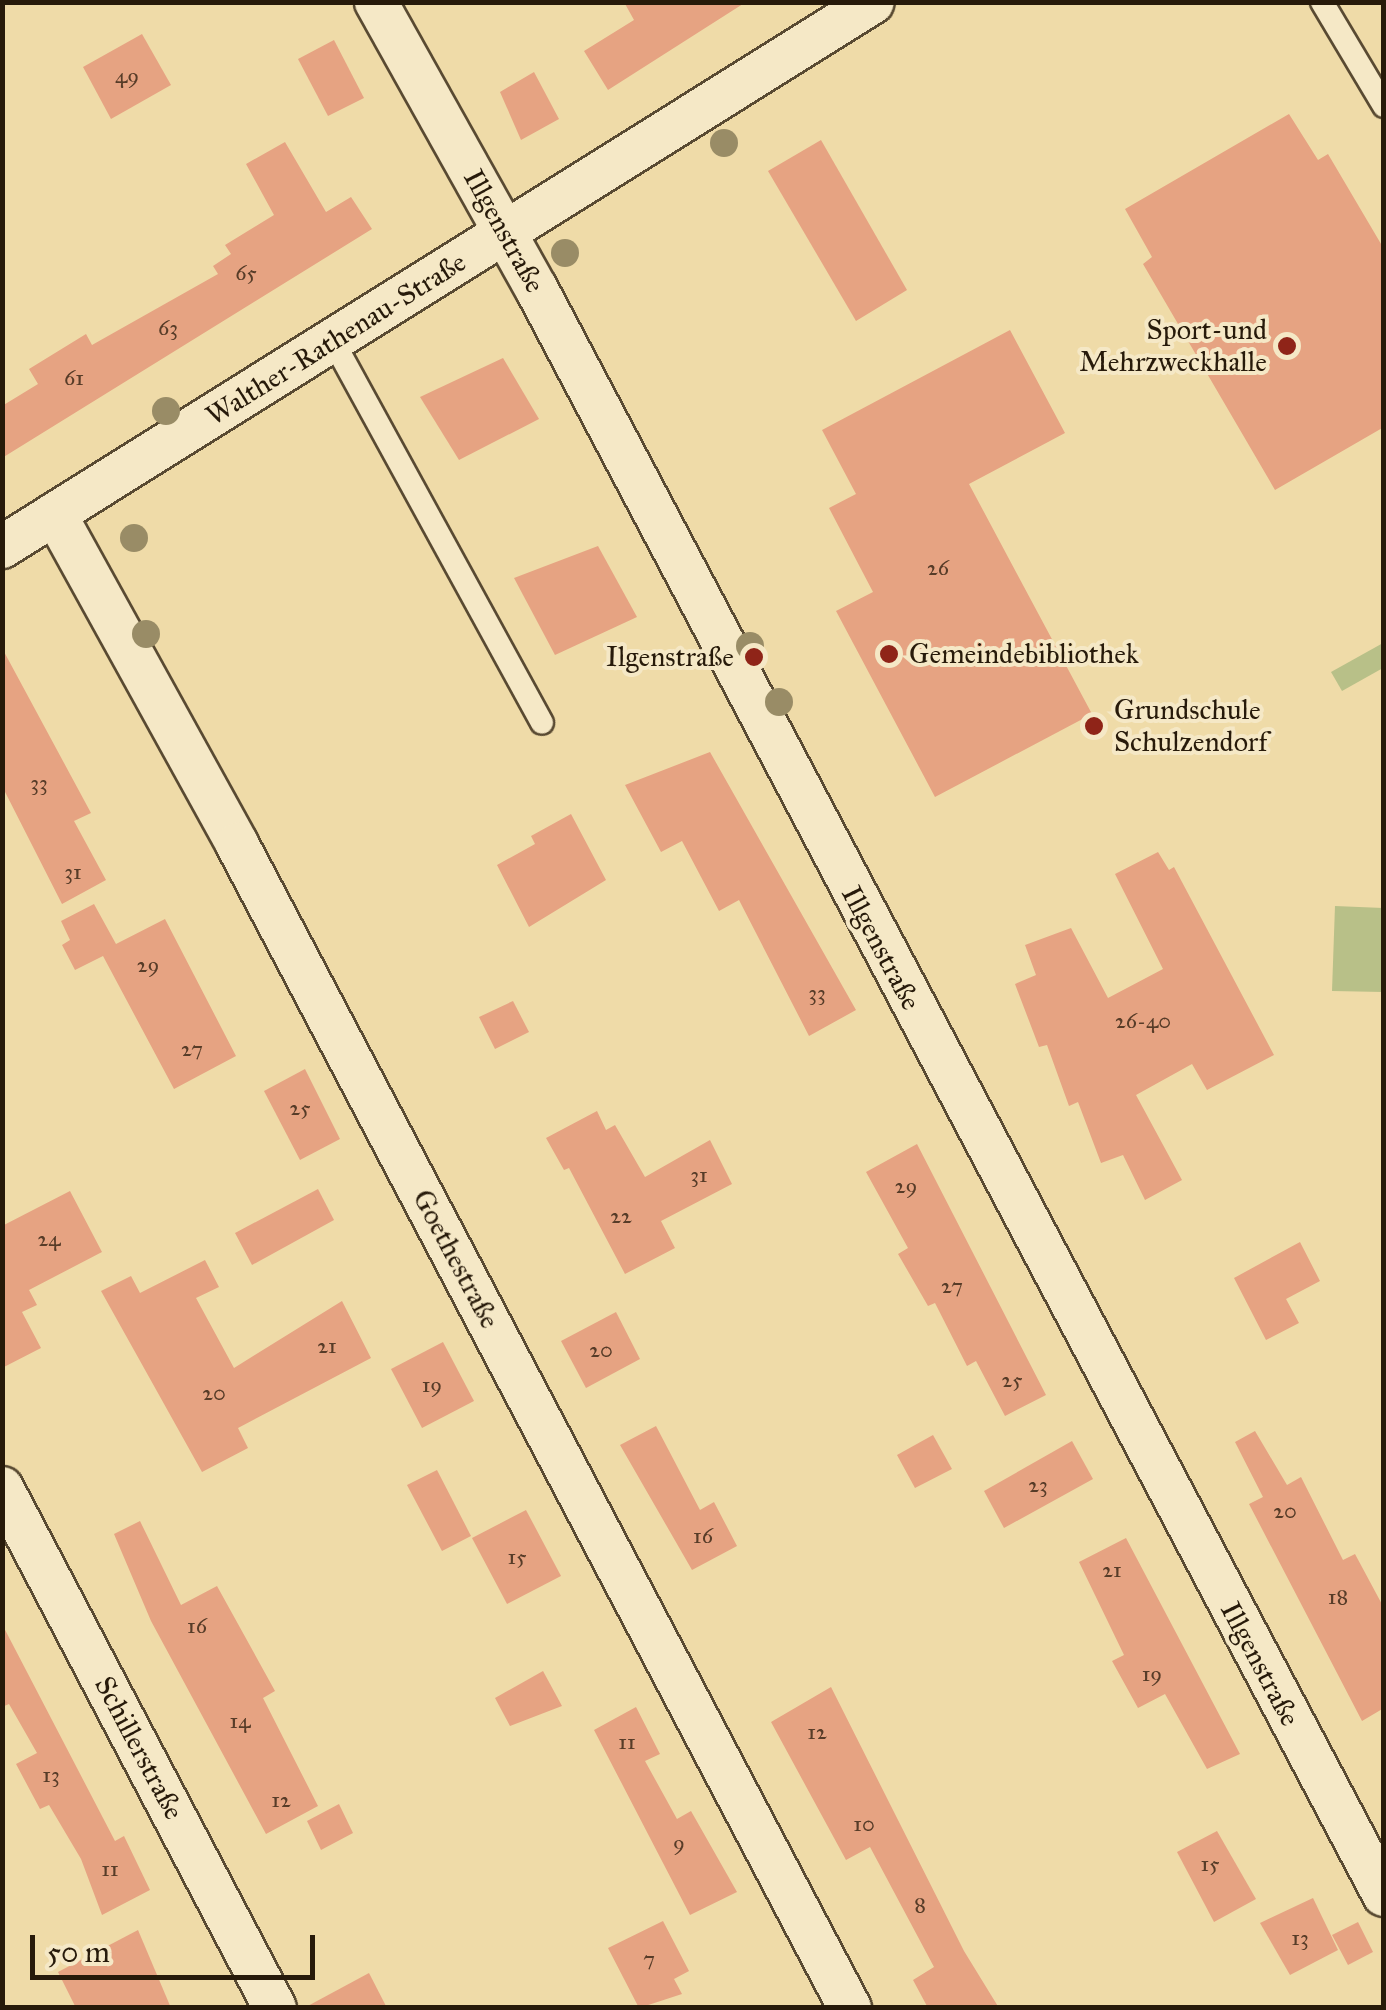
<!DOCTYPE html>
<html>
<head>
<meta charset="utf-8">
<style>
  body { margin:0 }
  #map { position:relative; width:1386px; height:2010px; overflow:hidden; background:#efdba8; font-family:"IM FELL Great Primer",serif }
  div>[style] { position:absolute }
  .green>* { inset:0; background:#b8c088 }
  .building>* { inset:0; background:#e6a382 }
  .roads { filter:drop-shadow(2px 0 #594a32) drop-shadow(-2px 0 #594a32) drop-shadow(0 2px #594a32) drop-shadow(0 -2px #594a32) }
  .lane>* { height:22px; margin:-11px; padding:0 11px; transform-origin:11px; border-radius:11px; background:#f5e8c6 }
  .street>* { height:42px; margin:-21px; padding:0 21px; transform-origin:21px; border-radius:21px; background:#f5e8c6 }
  .trees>* { width:28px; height:28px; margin:-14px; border-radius:50%; background:#998c66 }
  .dots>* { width:28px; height:28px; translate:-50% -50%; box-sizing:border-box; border:5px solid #f5e8c6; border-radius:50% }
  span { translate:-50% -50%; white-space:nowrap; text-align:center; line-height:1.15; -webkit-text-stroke:8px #f5e8c6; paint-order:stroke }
  .number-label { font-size:22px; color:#573c28 }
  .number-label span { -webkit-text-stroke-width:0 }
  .street-label { font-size:28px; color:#271a0a }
  .poi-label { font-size:28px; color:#271a0a }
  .right { translate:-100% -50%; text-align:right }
  .left { translate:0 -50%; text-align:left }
  .frame { position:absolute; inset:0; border:5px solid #271a0a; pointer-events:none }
  .scale { position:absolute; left:30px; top:1935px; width:285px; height:45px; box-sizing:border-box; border:5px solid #271a0a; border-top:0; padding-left:12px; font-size:30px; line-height:35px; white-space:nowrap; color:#271a0a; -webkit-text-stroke:8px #f5e8c6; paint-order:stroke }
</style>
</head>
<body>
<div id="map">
  <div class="green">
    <div style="clip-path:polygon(1383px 643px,1383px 668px,1342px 691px,1331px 672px)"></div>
    <div style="clip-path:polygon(1335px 906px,1383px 908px,1383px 992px,1332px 991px)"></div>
  </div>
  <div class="building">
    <div style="clip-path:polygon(624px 2px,746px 2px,608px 90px,584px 51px,634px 20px)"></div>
    <div style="clip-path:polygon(142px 34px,171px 85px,111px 119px,83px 67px)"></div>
    <div style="clip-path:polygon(334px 40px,364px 98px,328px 116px,298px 59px)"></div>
    <div style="clip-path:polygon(534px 72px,559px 119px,521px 140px,500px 92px)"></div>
    <div style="clip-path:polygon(1289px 114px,1318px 160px,1328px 154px,1384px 249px,1384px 427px,1275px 490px,1143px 264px,1152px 257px,1125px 209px)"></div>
    <div style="clip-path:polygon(821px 140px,907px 290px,856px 321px,768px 171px)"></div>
    <div style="clip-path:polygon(285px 142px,326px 212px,351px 197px,372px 229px,2px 458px,2px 406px,38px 384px,29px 369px,86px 334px,92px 345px,218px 274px,213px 266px,231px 254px,225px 245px,274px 215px,246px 164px)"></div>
    <div style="clip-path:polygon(1010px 330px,1065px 433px,969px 484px,1092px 714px,935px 797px,836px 611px,873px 592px,829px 508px,856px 494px,822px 430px)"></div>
    <div style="clip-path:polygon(503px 358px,539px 419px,459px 460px,420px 397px)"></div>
    <div style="clip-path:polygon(598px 546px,637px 617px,555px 655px,514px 578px)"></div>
    <div style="clip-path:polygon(2px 648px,91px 813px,74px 821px,106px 880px,62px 904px,2px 786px)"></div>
    <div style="clip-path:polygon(710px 752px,856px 1010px,809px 1036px,739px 900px,719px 911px,682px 841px,661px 852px,625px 785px)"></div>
    <div style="clip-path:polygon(571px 814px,606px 880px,529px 927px,497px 865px,535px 844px,531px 836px)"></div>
    <div style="clip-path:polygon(1158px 852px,1169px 870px,1174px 867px,1274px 1055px,1207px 1090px,1192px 1064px,1136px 1095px,1182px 1180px,1145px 1200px,1123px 1155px,1101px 1163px,1078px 1102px,1069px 1106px,1047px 1045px,1039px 1047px,1015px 984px,1036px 975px,1025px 945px,1071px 928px,1108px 998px,1163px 969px,1115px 874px)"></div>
    <div style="clip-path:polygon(94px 904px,116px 944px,165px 919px,236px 1056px,174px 1089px,103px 956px,75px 970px,62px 945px,70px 940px,61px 921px)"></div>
    <div style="clip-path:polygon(513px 1001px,529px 1032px,495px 1049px,479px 1017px)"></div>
    <div style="clip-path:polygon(305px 1069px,340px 1139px,300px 1160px,264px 1091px)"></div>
    <div style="clip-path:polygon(597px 1111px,606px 1130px,615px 1125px,645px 1177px,710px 1140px,732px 1184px,661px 1221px,675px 1248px,625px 1274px,569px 1168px,564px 1170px,546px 1138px)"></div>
    <div style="clip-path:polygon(917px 1144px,1046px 1395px,1005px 1416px,976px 1361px,967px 1366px,935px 1303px,928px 1306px,898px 1254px,908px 1248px,866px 1172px)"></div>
    <div style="clip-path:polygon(318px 1189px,334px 1220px,252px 1265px,235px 1233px)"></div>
    <div style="clip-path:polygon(70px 1191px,102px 1252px,29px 1290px,37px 1305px,22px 1312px,41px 1348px,2px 1368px,2px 1226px)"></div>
    <div style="clip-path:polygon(1300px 1242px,1320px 1281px,1286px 1299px,1299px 1323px,1266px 1340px,1234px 1278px)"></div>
    <div style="clip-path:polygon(205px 1260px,219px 1287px,196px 1298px,234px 1368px,342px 1301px,371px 1358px,238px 1428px,248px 1448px,202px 1472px,101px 1291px,131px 1276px,140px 1293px)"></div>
    <div style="clip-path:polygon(616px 1312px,640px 1359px,586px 1388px,561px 1341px)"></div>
    <div style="clip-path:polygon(443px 1342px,474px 1401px,422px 1428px,391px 1369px)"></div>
    <div style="clip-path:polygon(656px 1426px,700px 1510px,714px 1502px,737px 1546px,692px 1570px,620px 1445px)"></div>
    <div style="clip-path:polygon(1255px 1431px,1287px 1485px,1301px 1477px,1343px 1560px,1355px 1554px,1384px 1608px,1384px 1708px,1362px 1721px,1249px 1504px,1263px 1497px,1235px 1442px)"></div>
    <div style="clip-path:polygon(933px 1435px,952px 1469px,915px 1488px,897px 1455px)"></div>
    <div style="clip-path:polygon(1072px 1441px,1093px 1479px,1004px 1528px,984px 1491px)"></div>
    <div style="clip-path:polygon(437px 1470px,471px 1536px,442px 1551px,407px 1485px)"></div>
    <div style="clip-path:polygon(526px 1510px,561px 1576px,507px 1604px,472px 1538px)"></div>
    <div style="clip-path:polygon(140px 1521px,181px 1605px,217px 1586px,275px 1691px,263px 1698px,318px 1806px,266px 1834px,151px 1621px,114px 1534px)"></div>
    <div style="clip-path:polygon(1126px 1538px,1240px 1754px,1207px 1769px,1165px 1694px,1138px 1708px,1112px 1661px,1124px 1655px,1079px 1562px)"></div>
    <div style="clip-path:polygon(2px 1624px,115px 1841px,124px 1836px,150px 1890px,102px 1915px,81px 1859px,49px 1805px,40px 1809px,16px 1764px,37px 1753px,9px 1704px,2px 1707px)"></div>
    <div style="clip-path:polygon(543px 1671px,562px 1706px,510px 1726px,495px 1698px)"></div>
    <div style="clip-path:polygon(831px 1687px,964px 1951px,999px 2008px,928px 2008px,913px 1980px,934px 1967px,870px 1847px,846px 1860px,771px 1722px)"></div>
    <div style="clip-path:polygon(636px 1707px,660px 1754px,645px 1761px,677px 1819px,691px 1811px,737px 1892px,690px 1915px,594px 1730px)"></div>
    <div style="clip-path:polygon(339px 1804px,353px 1833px,321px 1850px,307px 1821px)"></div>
    <div style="clip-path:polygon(1217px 1831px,1256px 1899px,1214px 1922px,1177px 1852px)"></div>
    <div style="clip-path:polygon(1313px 1898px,1338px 1950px,1290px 1975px,1260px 1923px)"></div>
    <div style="clip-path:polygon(663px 1921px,689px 1971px,674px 1979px,682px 1994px,639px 2008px,608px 1948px)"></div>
    <div style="clip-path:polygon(1358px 1922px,1373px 1952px,1348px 1965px,1332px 1935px)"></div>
    <div style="clip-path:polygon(138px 1930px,171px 2008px,76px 2008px,58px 1972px)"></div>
    <div style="clip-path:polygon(369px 1973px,387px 2008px,304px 2008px)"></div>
  </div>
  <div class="roads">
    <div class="lane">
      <div style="left:1322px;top:2px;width:121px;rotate:59.2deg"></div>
      <div style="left:333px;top:341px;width:435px;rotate:61.3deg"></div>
    </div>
    <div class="street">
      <div style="left:376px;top:2px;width:328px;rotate:60.8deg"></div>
      <div style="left:536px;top:288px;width:1817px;rotate:62.18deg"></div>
      <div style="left:55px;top:514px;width:377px;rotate:61.1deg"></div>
      <div style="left:237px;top:844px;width:1316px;rotate:62.23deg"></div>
      <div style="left:2px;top:547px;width:1027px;rotate:-32.03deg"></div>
      <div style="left:2px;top:1488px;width:587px;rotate:62.3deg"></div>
    </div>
  </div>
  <div class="trees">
    <div style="left:724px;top:143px"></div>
    <div style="left:565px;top:253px"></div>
    <div style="left:166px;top:411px"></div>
    <div style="left:134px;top:538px"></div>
    <div style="left:146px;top:634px"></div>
    <div style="left:750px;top:646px"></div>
    <div style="left:779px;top:702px"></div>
  </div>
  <div class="dots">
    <div style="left:1287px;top:346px;background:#8f2418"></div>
    <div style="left:889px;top:654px;background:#8f2418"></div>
    <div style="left:754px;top:657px;background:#8f2418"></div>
    <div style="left:1094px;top:726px;background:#8f2418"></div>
  </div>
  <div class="number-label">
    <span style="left:127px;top:76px">49</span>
    <span style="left:246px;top:273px">65</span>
    <span style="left:168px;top:328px">63</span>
    <span style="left:74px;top:378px">61</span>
    <span style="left:938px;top:568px">26</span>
    <span style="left:39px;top:783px">33</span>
    <span style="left:73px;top:872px">31</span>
    <span style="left:148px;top:965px">29</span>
    <span style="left:817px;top:993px">33</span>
    <span style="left:1143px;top:1021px">26-40</span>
    <span style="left:192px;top:1049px">27</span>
    <span style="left:300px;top:1108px">25</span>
    <span style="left:699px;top:1175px">31</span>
    <span style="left:906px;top:1186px">29</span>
    <span style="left:621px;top:1216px">22</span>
    <span style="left:49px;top:1239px">24</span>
    <span style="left:952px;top:1286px">27</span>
    <span style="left:327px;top:1346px">21</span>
    <span style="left:601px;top:1350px">20</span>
    <span style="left:1012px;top:1380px">25</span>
    <span style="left:432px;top:1385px">19</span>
    <span style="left:214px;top:1393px">20</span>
    <span style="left:1038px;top:1485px">23</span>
    <span style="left:1285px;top:1511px">20</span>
    <span style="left:703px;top:1536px">16</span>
    <span style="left:517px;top:1557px">15</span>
    <span style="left:1112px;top:1570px">21</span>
    <span style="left:1338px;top:1597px">18</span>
    <span style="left:197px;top:1626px">16</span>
    <span style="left:1152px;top:1674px">19</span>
    <span style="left:240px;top:1721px">14</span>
    <span style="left:817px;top:1732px">12</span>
    <span style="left:627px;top:1742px">11</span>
    <span style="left:51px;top:1775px">13</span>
    <span style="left:281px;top:1800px">12</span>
    <span style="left:864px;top:1824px">10</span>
    <span style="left:679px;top:1843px">9</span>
    <span style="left:1210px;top:1864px">15</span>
    <span style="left:110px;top:1869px">11</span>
    <span style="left:920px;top:1905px">8</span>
    <span style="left:1300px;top:1938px">13</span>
    <span style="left:649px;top:1959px">7</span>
  </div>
  <div class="street-label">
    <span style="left:504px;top:231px;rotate:61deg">Illgenstraße</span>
    <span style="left:336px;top:339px;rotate:-32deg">Walther-Rathenau-Straße</span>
    <span style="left:881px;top:948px;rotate:62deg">Illgenstraße</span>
    <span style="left:456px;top:1259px;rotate:62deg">Goethestraße</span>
    <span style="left:1260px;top:1664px;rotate:62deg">Illgenstraße</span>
    <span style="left:139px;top:1748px;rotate:62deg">Schillerstraße</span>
  </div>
  <div class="poi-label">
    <span class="right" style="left:1267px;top:346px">Sport-und<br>Mehrzweckhalle</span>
    <span class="left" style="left:909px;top:654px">Gemeindebibliothek</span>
    <span class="right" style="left:734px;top:657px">Ilgenstraße</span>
    <span class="left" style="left:1114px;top:726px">Grundschule<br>Schulzendorf</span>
  </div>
  <div class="frame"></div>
  <div class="scale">50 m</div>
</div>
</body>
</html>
